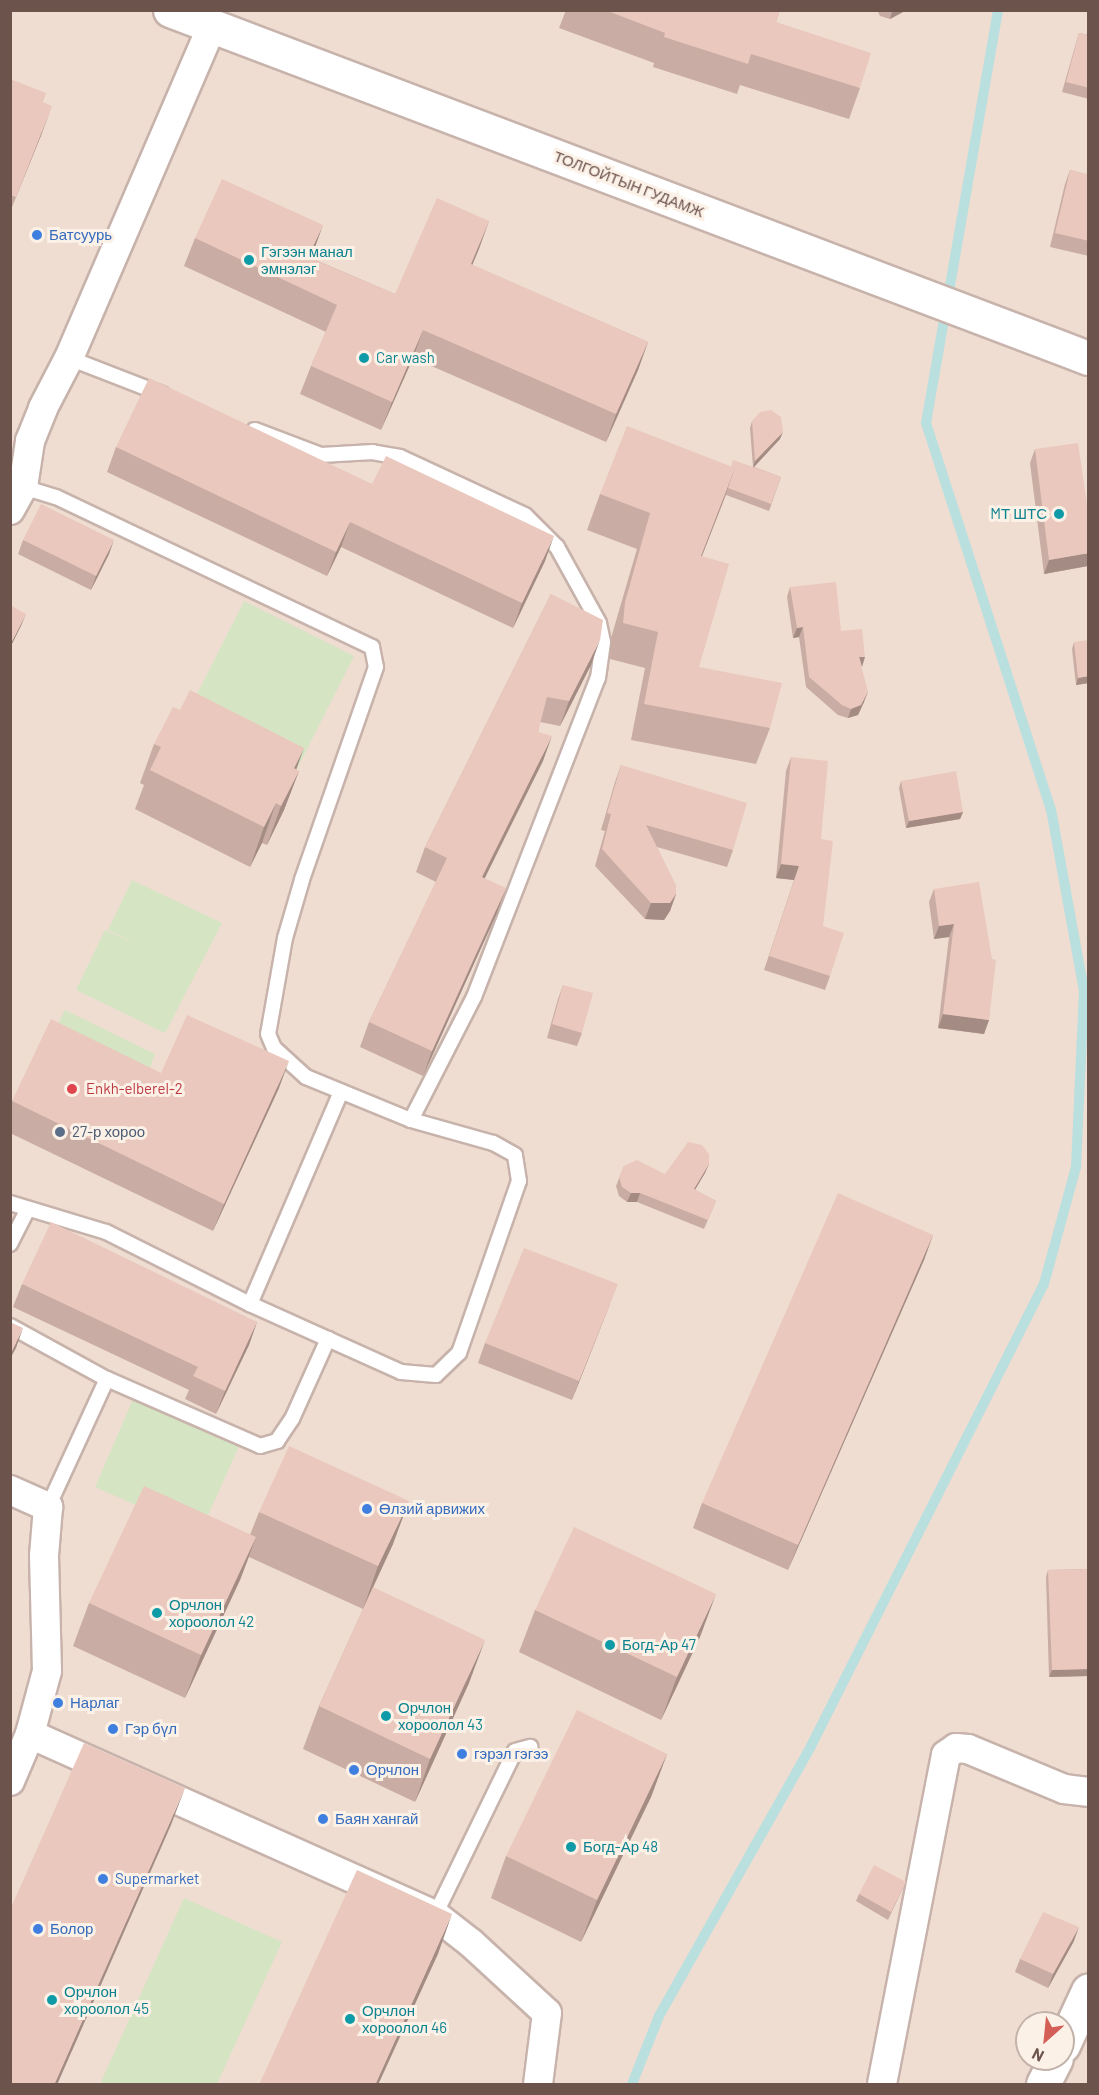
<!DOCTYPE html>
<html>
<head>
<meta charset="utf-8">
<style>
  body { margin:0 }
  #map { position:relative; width:1099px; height:2095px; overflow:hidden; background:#f8ece2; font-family:Barlow,sans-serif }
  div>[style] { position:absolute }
  .residential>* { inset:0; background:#efddd1 }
  .green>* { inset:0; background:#d5e4c3 }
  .stream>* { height:10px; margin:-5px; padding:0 5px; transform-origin:5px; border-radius:5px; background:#b9dfdf }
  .roads { filter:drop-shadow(2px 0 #c7b3ab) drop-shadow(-2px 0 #c7b3ab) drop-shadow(0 2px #c7b3ab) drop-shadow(0 -2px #c7b3ab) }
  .service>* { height:14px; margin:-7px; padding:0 7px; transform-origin:7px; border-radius:7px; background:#fff }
  .minor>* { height:28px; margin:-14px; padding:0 14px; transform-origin:14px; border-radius:14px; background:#fff }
  .tertiary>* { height:33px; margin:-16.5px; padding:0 16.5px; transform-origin:16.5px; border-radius:16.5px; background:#fff }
  .secondary>* { height:33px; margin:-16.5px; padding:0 16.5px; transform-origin:16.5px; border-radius:16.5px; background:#fff }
  .wall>* { inset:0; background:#c9aca3 }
  .shaded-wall>* { inset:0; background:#a48c84 }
  .building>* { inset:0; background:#eac8bd }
  .dots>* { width:16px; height:16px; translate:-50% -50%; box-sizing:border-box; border:3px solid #fcf1e7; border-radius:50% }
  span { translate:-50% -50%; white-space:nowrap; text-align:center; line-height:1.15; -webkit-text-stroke:6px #fcf1e7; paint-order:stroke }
  .street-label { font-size:15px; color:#6c534c }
  .shop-label { font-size:15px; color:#366cbe }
  .left { translate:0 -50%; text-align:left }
  .culture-label { font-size:15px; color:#0d838f }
  .right { translate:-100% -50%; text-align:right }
  .health-label { font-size:15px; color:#be3a42 }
  .service-label { font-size:15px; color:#4e5e75 }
  .frame { position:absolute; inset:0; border:12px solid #6c534c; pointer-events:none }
  .north { position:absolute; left:1015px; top:2011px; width:60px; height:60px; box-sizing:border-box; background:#fcf1e7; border:2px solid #c2b2a9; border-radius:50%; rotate:207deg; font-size:16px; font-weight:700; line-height:24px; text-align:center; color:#6c534c }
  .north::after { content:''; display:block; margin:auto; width:21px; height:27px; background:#d45f56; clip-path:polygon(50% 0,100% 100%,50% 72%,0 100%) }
</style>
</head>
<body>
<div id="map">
  <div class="residential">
    <div style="clip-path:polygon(evenodd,11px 11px,1088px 11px,1088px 2084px,11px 2084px,11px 11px,1027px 2023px,1063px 2023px,1063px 2059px,1027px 2059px,1027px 2023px)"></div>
  </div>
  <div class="green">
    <div style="clip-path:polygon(244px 601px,354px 656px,294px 775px,184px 720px)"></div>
    <div style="clip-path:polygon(132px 880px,222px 923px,165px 1033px,76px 990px,105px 930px,141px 946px,108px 930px)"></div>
    <div style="clip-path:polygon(65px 1010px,155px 1054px,149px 1070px,57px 1026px)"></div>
    <div style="clip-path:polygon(134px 1397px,240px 1444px,200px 1533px,95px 1487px)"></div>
    <div style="clip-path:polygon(184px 1898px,282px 1942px,217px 2084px,100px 2084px)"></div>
  </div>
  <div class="stream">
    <div style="left:632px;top:2084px;width:73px;rotate:-68.3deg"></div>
    <div style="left:659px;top:2016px;width:310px;rotate:-60.6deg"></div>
    <div style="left:811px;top:1746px;width:517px;rotate:-63.24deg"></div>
    <div style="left:1044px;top:1284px;width:121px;rotate:-74.7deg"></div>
    <div style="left:1076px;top:1167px;width:176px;rotate:-87.4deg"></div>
    <div style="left:1084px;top:991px;width:184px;rotate:-100.3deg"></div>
    <div style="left:1051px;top:810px;width:407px;rotate:-107.9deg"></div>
    <div style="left:926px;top:423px;width:419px;rotate:-80.1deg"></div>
  </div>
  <div class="roads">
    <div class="service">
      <div style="left:69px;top:358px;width:100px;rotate:21.2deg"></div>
      <div style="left:23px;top:487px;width:34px;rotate:17deg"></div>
      <div style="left:56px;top:497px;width:350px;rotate:25.4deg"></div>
      <div style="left:372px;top:647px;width:20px;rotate:79deg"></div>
      <div style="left:376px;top:667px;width:225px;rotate:109.2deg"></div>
      <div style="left:302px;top:880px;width:60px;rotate:106.3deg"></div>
      <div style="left:285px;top:938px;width:97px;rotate:100deg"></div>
      <div style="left:268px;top:1034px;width:15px;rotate:67deg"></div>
      <div style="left:274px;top:1048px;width:43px;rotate:42.2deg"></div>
      <div style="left:306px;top:1077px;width:113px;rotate:22.3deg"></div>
      <div style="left:411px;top:1120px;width:138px;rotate:-62.9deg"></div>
      <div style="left:474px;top:997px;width:342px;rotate:-68.8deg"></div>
      <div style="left:598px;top:678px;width:36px;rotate:-82deg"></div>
      <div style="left:603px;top:642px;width:19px;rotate:-102deg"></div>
      <div style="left:599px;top:623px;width:87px;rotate:-118.9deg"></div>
      <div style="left:557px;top:547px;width:45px;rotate:-135deg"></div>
      <div style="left:525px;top:515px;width:138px;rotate:-155.1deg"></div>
      <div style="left:400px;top:457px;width:27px;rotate:-170deg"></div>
      <div style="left:373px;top:452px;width:52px;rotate:176.7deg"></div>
      <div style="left:321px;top:455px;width:71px;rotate:-159.3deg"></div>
      <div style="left:10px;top:1203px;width:100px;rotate:16.8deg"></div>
      <div style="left:106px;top:1232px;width:161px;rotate:26.6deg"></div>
      <div style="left:250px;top:1304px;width:166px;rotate:24.2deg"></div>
      <div style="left:401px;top:1372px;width:35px;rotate:5deg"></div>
      <div style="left:436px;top:1375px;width:32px;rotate:-44deg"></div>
      <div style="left:459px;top:1353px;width:182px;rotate:-70.8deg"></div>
      <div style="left:519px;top:1181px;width:26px;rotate:-99deg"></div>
      <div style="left:515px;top:1155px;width:25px;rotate:-151deg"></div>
      <div style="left:493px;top:1143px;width:85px;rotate:-164.3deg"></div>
      <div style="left:10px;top:1244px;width:38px;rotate:-63deg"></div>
      <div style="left:250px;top:1304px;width:231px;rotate:-66.8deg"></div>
      <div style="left:10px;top:1326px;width:111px;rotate:28.7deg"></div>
      <div style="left:107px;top:1379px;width:167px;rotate:23.6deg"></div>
      <div style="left:260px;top:1446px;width:18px;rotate:-16deg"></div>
      <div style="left:277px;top:1441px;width:27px;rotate:-56deg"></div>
      <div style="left:292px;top:1419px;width:88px;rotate:-65.8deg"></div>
      <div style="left:48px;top:1507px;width:141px;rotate:-65.3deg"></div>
      <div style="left:435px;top:1915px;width:182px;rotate:-64deg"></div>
      <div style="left:515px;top:1751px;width:16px;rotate:-15deg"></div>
    </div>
    <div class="minor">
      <div style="left:10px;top:510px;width:26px;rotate:-61deg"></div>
      <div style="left:23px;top:487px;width:47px;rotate:-81.3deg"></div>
      <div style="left:30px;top:441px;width:35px;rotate:-68deg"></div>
      <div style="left:43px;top:408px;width:56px;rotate:-62.5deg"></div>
      <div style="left:69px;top:358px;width:361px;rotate:-66.7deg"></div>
      <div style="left:10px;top:1490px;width:42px;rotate:24.1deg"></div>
      <div style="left:48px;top:1507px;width:49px;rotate:94.7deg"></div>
      <div style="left:44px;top:1556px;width:115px;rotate:88.5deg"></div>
      <div style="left:47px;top:1671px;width:65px;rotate:105.1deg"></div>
      <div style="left:30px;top:1734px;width:444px;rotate:24.1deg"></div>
      <div style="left:435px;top:1915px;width:46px;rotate:37.9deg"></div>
      <div style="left:471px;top:1943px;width:103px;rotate:42.6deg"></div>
      <div style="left:547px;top:2013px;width:72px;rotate:97.2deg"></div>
      <div style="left:10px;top:1781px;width:51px;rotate:-66.9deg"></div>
      <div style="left:882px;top:2084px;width:335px;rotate:-79deg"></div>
      <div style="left:946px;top:1755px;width:12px;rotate:-35deg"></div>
      <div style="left:956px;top:1748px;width:12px;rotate:5deg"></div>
      <div style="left:968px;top:1749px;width:104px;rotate:22.6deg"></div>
      <div style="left:1064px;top:1789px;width:24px;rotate:7deg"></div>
    </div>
    <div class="tertiary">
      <div style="left:1063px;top:2045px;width:60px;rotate:-65.2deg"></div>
      <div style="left:1043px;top:2084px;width:28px;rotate:-63deg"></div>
    </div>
    <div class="secondary">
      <div style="left:170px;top:10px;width:982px;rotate:20.76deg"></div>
    </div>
  </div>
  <div class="wall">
    <div style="clip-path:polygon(566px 10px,780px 10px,776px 22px,860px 88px,849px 119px,740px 85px,737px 94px,653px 67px,654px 63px,559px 28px)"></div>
    <div style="clip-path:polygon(877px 10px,903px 10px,903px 12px,890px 19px,880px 16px)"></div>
    <div style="clip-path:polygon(1079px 33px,1089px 35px,1089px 99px,1062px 92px,1076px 43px)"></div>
    <div style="clip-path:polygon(10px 79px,43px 102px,42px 133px,10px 212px)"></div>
    <div style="clip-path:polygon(1070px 170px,1089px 175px,1089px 256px,1050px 247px,1065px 184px)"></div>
    <div style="clip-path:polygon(489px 221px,472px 265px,648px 342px,638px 370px,606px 442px,413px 358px,381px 430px,300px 394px,311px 366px,326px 332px,184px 266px,195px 238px,313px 253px,311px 258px,395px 294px)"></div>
    <div style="clip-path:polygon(752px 421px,780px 439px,754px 467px,781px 477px,769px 511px,726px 495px,702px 556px,699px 667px,770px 728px,756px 764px,631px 740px,645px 668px,610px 659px,611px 638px,637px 549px,587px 530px,600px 494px,731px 467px,753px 467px,750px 428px)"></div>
    <div style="clip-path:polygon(116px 447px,372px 484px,545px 561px,513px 628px,341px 547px,327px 576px,107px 472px)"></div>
    <div style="clip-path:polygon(1035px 449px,1088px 566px,1044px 574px,1030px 463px)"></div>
    <div style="clip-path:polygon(23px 540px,109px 554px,91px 590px,18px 554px)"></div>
    <div style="clip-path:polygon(790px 587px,841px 631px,861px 667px,864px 702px,858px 715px,848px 718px,838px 715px,806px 687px,799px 637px,793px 638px,787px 597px)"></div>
    <div style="clip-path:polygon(551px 594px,591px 665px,560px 726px,540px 722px,538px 732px,543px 761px,484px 878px,497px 913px,423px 1076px,360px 1047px,369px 1022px,436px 882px,416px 872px,425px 847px)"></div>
    <div style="clip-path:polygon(1074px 642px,1089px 683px,1076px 685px,1072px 649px)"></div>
    <div style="clip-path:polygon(154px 744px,296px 770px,299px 771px,284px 810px,267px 845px,262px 843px,250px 867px,135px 809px,144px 785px,140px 783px)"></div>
    <div style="clip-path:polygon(791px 757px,821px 839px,823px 926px,830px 976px,825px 990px,764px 970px,794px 880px,776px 878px,786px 771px)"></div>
    <div style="clip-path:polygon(621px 765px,733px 850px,727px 867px,657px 847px,676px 894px,670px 911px,664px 920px,645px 919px,595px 866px,605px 831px,601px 830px,615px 782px)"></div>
    <div style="clip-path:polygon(901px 781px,963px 812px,960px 819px,906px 828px,899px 788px)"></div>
    <div style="clip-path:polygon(934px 889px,992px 959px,989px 1020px,984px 1034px,938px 1028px,949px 937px,934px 939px,929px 902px)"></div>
    <div style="clip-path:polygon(563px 985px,582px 1033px,577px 1046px,547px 1038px,558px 999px)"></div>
    <div style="clip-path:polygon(161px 1073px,279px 1088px,213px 1231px,10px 1133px,10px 1104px,12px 1101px)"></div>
    <div style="clip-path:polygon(709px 1164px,705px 1173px,695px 1190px,716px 1201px,704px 1229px,637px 1202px,627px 1202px,619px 1196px,616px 1186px,624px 1166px,665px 1174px)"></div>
    <div style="clip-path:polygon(933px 1235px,924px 1260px,788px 1570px,693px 1528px,702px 1503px)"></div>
    <div style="clip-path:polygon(22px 1284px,257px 1322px,249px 1345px,216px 1414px,185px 1399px,189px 1390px,13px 1307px)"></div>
    <div style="clip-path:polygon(610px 1304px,572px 1400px,478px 1363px,485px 1343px)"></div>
    <div style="clip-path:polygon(259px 1512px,393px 1544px,373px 1587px,469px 1683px,415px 1802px,303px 1749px,319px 1706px,363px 1609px,249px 1557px,240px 1580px,185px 1698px,73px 1646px,89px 1603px,250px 1535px)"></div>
    <div style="clip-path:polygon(1089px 1569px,1089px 1676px,1049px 1677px,1046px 1577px,1048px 1570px)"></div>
    <div style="clip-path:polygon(535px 1610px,700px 1637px,661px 1720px,519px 1652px)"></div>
    <div style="clip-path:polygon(667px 1754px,651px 1797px,581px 1942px,491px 1898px,506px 1856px)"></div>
    <div style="clip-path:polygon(906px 1882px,888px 1920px,856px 1901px,859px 1894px)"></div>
    <div style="clip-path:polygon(1074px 1941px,1048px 1988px,1015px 1972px,1020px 1959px)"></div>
  </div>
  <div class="shaded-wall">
    <div style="clip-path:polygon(895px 10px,903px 10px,903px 12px,890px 19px,892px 12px)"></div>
    <div style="clip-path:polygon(52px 106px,42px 133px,10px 212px,16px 197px)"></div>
    <div style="clip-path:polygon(489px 221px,479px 249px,461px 292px,471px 264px)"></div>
    <div style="clip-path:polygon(323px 225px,313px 253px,298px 285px,308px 257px)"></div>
    <div style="clip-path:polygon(423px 330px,413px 358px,381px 430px,392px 402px)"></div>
    <div style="clip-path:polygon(648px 342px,638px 370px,606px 442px,616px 414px)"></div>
    <div style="clip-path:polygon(783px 432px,780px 439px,753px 468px,755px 461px)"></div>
    <div style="clip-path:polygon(735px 468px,722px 504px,688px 592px,701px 556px)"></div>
    <div style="clip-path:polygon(350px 522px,341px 547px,327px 576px,336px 552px)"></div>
    <div style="clip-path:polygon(554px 536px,545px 561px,513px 628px,522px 603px)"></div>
    <div style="clip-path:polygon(114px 540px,109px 554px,91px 590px,96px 576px)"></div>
    <div style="clip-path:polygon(1089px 553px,1088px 566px,1044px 574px,1049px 560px)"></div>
    <div style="clip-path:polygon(26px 614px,21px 626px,10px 648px,10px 645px)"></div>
    <div style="clip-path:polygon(803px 627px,799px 637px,793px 638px,797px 628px)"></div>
    <div style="clip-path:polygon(600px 640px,591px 665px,560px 726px,569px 701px)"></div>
    <div style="clip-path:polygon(859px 657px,865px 657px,862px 667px)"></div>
    <div style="clip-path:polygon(1089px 676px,1089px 683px,1076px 685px,1078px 678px)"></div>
    <div style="clip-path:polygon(868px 692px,864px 702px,858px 715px,848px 718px,851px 709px)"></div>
    <div style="clip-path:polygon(552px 736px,543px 761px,473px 902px,482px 877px)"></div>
    <div style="clip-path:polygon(304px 748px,290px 787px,280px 808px,294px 768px)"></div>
    <div style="clip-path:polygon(299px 771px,284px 810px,267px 845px,281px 806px)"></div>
    <div style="clip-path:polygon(276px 803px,262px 843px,250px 867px,264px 827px)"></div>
    <div style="clip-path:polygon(963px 812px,960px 819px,906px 828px,909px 821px)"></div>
    <div style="clip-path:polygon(781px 864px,799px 866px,794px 880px,776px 878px)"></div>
    <div style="clip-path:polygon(506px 888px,497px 913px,423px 1076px,432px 1051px)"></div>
    <div style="clip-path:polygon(676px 894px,670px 911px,664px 920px,645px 919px,651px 903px)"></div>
    <div style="clip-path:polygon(954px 924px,949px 937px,934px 939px,939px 926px)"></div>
    <div style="clip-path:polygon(943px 1014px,989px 1020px,984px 1034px,938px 1028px)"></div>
    <div style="clip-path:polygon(289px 1061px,279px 1088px,213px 1231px,224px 1204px)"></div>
    <div style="clip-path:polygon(709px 1164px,705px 1173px,690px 1198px,694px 1189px)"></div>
    <div style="clip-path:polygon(631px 1193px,640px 1193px,637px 1202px,627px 1202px)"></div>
    <div style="clip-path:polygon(933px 1235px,924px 1260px,788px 1570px,798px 1545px)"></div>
    <div style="clip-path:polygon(618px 1284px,610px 1304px,572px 1400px,579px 1381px)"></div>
    <div style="clip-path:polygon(257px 1322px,249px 1345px,216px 1414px,225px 1391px)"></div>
    <div style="clip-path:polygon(23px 1328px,16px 1348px,10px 1359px,10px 1355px)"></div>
    <div style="clip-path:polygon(409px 1501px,393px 1544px,363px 1609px,378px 1566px)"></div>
    <div style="clip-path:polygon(256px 1537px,240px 1580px,185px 1698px,201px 1655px)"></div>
    <div style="clip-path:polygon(716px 1594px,700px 1637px,661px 1720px,677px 1677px)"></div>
    <div style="clip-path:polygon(485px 1640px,469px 1683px,415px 1802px,430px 1759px)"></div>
    <div style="clip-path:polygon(1089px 1669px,1089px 1676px,1049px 1677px,1052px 1670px)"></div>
    <div style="clip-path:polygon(667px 1754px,651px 1797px,581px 1942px,597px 1900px)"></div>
    <div style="clip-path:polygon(185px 1788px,171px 1825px,57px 2085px,54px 2085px)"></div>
    <div style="clip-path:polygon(452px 1914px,438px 1954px,378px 2085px,375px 2085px)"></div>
    <div style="clip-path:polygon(1079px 1927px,1074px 1941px,1048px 1988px,1053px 1974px)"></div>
  </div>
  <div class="building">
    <div style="clip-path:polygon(605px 10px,780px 10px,776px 22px,871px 53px,860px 88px,751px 54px,748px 64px,664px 37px,665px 33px)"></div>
    <div style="clip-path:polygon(1079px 33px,1089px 35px,1089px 88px,1066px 82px)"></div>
    <div style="clip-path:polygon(10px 79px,46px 93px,43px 102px,52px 106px,16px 197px,10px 195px)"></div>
    <div style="clip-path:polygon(1070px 170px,1089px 175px,1089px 241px,1055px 233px)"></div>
    <div style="clip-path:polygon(222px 179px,323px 225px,308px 257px,395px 294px,437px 198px,489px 221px,471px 264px,648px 342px,616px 414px,423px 330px,392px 402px,311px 366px,337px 305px,195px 238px)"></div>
    <div style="clip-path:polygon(149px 378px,372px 484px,386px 456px,554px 536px,522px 603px,350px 522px,336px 552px,116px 447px)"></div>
    <div style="clip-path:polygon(771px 410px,781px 417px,783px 432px,755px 461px,752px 421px,760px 412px)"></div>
    <div style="clip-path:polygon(627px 426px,735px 468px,701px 556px,729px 564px,699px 667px,782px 683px,770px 728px,644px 704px,658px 632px,623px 623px,625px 602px,650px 513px,600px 494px)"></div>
    <div style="clip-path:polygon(1078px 443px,1089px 518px,1089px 553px,1049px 560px,1035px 449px)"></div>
    <div style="clip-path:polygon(733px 460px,781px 477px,771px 504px,728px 488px,735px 468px,731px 467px)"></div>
    <div style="clip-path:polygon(41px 504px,114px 540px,96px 576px,23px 540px)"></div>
    <div style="clip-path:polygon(836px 582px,841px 631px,862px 629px,865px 657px,859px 657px,868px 692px,861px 705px,851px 709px,842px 705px,809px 677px,803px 627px,797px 628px,790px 587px)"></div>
    <div style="clip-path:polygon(551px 594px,603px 620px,600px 640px,569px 701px,547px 697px,538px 732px,552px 736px,482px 877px,506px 888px,432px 1051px,369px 1022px,447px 858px,425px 847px)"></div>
    <div style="clip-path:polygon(10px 605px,26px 614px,10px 645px)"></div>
    <div style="clip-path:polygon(1089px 640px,1089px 676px,1078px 678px,1074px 642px)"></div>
    <div style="clip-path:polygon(190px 690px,304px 748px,294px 768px,299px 771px,281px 806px,276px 803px,264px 827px,150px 770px,161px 747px,154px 744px,173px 707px,180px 710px)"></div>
    <div style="clip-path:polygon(791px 757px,828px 761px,821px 839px,833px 841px,823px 926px,844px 933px,830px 976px,769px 956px,799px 866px,781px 864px)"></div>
    <div style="clip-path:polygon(621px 765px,747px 803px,733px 850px,646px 825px,676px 885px,676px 894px,670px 903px,651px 903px,602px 849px,611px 814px,607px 813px)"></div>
    <div style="clip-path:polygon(956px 771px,963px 812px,909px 821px,901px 781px)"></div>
    <div style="clip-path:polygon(979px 882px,992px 959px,996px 960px,989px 1020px,943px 1014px,954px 924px,939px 926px,934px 889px)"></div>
    <div style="clip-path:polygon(563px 985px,593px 993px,582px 1033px,552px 1024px)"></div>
    <div style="clip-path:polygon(187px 1015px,289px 1061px,224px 1204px,12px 1101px,51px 1019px,161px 1073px)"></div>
    <div style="clip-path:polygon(688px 1142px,702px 1145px,709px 1154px,709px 1164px,694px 1189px,716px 1201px,708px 1220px,640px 1193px,631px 1193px,622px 1187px,619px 1177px,624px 1166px,637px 1160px,665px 1174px)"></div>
    <div style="clip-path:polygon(838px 1193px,933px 1235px,798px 1545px,702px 1503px)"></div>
    <div style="clip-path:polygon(51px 1222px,257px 1322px,225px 1391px,193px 1376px,198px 1367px,22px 1284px)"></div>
    <div style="clip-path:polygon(524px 1248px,618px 1284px,579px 1381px,485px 1343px)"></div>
    <div style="clip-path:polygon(10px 1322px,23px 1328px,10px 1355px)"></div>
    <div style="clip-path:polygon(289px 1446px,409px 1501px,378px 1566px,259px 1512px)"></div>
    <div style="clip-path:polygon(144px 1486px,256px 1537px,201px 1655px,89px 1603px)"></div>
    <div style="clip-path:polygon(574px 1527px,716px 1594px,677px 1677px,535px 1610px)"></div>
    <div style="clip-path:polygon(1089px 1569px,1089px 1669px,1052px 1670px,1048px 1570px)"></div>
    <div style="clip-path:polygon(373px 1587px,485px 1640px,430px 1759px,319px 1706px)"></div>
    <div style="clip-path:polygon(577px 1710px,667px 1754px,597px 1900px,506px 1856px)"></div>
    <div style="clip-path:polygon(84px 1743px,185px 1788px,54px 2085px,10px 2085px,10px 1910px)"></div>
    <div style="clip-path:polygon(874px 1865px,906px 1882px,891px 1912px,859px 1894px)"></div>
    <div style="clip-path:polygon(357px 1870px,452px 1914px,375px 2085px,259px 2085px)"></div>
    <div style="clip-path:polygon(1043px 1912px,1079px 1927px,1053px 1974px,1020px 1959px)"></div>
  </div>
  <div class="dots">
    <div style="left:37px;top:235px;background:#3f7fe0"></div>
    <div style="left:249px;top:260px;background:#0f9aa8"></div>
    <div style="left:364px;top:358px;background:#0f9aa8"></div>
    <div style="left:1059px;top:514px;background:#0f9aa8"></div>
    <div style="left:72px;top:1089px;background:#e0444e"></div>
    <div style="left:60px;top:1132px;background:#5c6f8a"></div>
    <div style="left:367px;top:1509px;background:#3f7fe0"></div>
    <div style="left:157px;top:1613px;background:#0f9aa8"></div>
    <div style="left:610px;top:1645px;background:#0f9aa8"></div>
    <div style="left:58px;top:1703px;background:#3f7fe0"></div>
    <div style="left:386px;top:1716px;background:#0f9aa8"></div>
    <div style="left:113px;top:1729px;background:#3f7fe0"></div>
    <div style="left:462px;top:1754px;background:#3f7fe0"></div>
    <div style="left:354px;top:1770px;background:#3f7fe0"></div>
    <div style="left:323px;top:1819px;background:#3f7fe0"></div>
    <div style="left:571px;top:1847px;background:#0f9aa8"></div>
    <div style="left:103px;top:1879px;background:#3f7fe0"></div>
    <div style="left:38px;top:1929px;background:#3f7fe0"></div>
    <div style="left:52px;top:2000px;background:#0f9aa8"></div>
    <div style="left:350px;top:2019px;background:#0f9aa8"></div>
  </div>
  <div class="street-label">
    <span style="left:629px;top:184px;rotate:21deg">ТОЛГОЙТЫН ГУДАМЖ</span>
  </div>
  <div class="shop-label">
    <span class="left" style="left:49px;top:235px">Батсуурь</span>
    <span class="left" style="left:379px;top:1509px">Өлзий арвижих</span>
    <span class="left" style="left:70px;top:1703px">Нарлаг</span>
    <span class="left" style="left:125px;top:1729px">Гэр бүл</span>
    <span class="left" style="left:474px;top:1754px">гэрэл гэгээ</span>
    <span class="left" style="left:366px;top:1770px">Орчлон</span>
    <span class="left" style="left:335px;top:1819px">Баян хангай</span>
    <span class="left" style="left:115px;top:1879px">Supermarket</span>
    <span class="left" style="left:50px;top:1929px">Болор</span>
  </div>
  <div class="culture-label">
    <span class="left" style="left:261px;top:260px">Гэгээн манал<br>эмнэлэг</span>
    <span class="left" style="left:376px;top:358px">Car wash</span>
    <span class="right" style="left:1047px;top:514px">MТ ШТС</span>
    <span class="left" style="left:169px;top:1613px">Орчлон<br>хороолол 42</span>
    <span class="left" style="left:622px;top:1645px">Богд-Ар 47</span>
    <span class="left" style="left:398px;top:1716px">Орчлон<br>хороолол 43</span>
    <span class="left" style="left:583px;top:1847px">Богд-Ар 48</span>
    <span class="left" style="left:64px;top:2000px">Орчлон<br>хороолол 45</span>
    <span class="left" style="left:362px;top:2019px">Орчлон<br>хороолол 46</span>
  </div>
  <div class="health-label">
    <span class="left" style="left:86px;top:1089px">Enkh-elberel-2</span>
  </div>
  <div class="service-label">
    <span class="left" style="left:72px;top:1132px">27-р хороо</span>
  </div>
  <div class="frame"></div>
  <div class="north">N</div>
</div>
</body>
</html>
